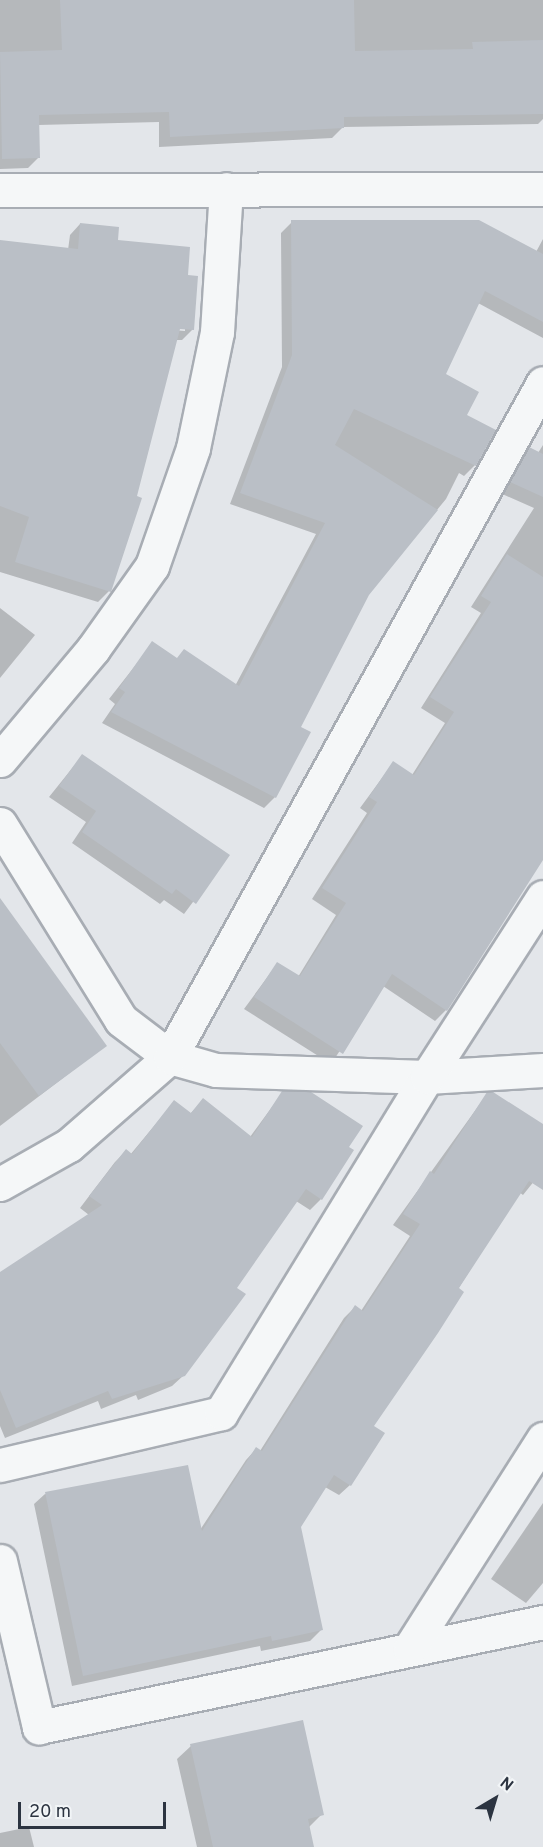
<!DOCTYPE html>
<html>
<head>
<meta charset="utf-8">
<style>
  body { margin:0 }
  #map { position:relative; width:543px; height:1847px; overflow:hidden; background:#e3e6ea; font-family:Overpass,sans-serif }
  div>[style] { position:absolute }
  .shadow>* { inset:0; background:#0003 }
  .building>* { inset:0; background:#babfc6 }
  .roads { filter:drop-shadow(2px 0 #a8adb4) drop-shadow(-2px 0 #a8adb4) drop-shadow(0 2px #a8adb4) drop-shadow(0 -2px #a8adb4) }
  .street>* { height:33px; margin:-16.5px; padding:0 16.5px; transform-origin:16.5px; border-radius:16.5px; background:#f5f7f8 }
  span { translate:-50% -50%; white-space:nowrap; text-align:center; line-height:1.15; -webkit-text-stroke:6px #f2f5f7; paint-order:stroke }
  .north { position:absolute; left:465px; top:1769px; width:60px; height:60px; -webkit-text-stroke:4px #f2f5f7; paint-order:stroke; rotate:38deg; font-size:16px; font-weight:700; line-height:24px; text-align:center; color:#2c3441 }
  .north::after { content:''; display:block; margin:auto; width:21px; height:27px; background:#2c3441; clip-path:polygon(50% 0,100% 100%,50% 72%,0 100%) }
  .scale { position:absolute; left:18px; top:1802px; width:148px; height:27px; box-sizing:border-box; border:3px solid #2c3441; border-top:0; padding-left:8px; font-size:18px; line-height:21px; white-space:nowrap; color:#2c3441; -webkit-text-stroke:4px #f2f5f7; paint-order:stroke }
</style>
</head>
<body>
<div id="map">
  <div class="shadow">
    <div style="clip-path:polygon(0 0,543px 0,543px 119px,538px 124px,343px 127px,332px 138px,159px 147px,159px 122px,38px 125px,39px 157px,28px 168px,0 169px)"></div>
    <div style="clip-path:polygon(292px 222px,536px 252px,543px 239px,543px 338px,478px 303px,444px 375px,465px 416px,475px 465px,464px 476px,459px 473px,446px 499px,368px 594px,299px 728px,275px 797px,264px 808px,102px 723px,115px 704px,109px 699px,153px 643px,176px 659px,235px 686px,316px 534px,230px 504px,282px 367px,281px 233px)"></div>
    <div style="clip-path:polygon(evenodd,80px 224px,186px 276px,193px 329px,182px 340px,176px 340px,109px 591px,98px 602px,0 572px,0 242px,68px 250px,70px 235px,80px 224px,185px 328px,185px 331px,172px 330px,185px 328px)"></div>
    <div style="clip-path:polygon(543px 445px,543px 857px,446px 1010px,435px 1021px,383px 986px,331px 1064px,244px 1009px,277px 964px,298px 977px,336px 915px,312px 899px,367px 813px,360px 808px,393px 763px,412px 775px,445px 723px,421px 708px,481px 613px,471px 607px,534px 508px,500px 493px,519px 459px,530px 448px,538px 453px)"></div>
    <div style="clip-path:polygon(0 608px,35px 635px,0 678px)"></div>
    <div style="clip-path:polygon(82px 756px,228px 855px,184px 914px,164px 900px,160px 904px,72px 843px,86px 822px,49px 797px)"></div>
    <div style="clip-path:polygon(0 899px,105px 1046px,0 1126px)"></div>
    <div style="clip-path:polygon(283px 1092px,347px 1147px,321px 1199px,310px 1210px,296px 1201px,235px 1288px,184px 1375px,172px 1386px,138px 1400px,136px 1395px,101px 1409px,98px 1401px,5px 1438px,0 1426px,0 1274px,89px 1215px,80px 1208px,115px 1162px,126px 1151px,130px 1155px,174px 1102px,190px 1114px,203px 1100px,250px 1137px)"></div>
    <div style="clip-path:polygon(487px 1094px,543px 1126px,543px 1170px,523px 1195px,519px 1192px,372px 1426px,350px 1485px,339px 1495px,325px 1487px,299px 1527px,321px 1630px,310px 1641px,261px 1651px,260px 1646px,72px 1686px,34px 1504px,45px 1494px,200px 1530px,246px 1460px,256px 1449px,260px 1451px,344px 1318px,355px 1307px,361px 1311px,410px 1236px,393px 1225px)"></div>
    <div style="clip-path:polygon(543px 1503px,543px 1583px,526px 1603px,491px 1579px)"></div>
    <div style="clip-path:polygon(191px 1746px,322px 1814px,308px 1828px,312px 1847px,197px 1847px,177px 1759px)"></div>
    <div style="clip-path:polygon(29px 1827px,34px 1847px,0 1847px,0 1833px)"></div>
  </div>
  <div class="building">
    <div style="clip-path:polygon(60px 0,354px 0,355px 51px,473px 49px,472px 42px,543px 40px,543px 114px,344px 117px,344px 128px,170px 137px,169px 112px,39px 115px,40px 158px,2px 159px,0 52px,62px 50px)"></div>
    <div style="clip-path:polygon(291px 220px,479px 220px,543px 254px,543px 322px,485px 291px,446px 374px,479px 392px,467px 415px,496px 430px,476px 466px,354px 409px,335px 445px,438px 510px,369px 595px,301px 727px,311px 732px,276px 798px,111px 712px,125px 692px,119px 688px,152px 641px,177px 658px,184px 649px,239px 686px,325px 523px,240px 493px,292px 355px)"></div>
    <div style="clip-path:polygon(80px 223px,119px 227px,118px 240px,190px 247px,188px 275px,198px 276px,194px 330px,180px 329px,137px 496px,142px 498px,111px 592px,15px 562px,29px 517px,0 506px,0 240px,78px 249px)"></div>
    <div style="clip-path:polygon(529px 447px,543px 454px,543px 497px,510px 482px)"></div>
    <div style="clip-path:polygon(507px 554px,543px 577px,543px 860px,447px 1011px,392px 974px,343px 1054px,254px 997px,277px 962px,300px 976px,346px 903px,322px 888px,377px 802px,369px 797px,393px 761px,414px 775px,454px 712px,430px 697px,491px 602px,481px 596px)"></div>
    <div style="clip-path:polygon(82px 754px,230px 855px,196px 904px,176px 889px,172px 894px,82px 832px,96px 811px,59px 786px)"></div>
    <div style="clip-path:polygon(0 898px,107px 1046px,39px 1096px,0 1043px)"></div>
    <div style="clip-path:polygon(282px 1091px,311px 1092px,363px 1126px,349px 1147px,354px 1150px,322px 1200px,306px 1189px,237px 1288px,246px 1294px,185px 1376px,112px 1399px,108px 1391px,16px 1428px,0 1390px,0 1272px,102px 1205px,89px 1196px,126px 1149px,132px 1154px,174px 1100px,191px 1113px,203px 1098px,252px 1137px)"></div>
    <div style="clip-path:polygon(487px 1092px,493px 1092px,543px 1124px,543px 1190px,529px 1181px,459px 1288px,464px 1292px,438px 1333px,374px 1426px,385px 1433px,351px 1486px,334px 1475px,301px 1527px,323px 1630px,272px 1641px,271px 1636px,83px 1676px,45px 1492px,188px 1465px,202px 1531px,256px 1447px,262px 1451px,355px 1305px,363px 1311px,420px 1224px,403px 1214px,430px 1171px,434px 1174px)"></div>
    <div style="clip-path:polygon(303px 1720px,324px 1815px,308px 1819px,314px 1847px,213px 1847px,190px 1744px)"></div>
  </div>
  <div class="roads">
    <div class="street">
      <div style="left:0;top:190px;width:543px;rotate:-0.11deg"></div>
      <div style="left:0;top:760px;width:145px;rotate:-50deg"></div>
      <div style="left:93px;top:649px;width:102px;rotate:-54.6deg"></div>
      <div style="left:152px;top:566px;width:125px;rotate:-70.8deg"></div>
      <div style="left:193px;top:448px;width:118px;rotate:-78.3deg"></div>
      <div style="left:217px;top:332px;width:143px;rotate:-86.4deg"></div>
      <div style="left:0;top:824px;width:230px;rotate:58.3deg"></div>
      <div style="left:121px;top:1020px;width:61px;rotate:37.1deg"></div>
      <div style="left:170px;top:1057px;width:48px;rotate:15.8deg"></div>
      <div style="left:216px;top:1070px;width:211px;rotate:1.9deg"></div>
      <div style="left:427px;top:1077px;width:116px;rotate:-3.5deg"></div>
      <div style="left:0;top:1184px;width:79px;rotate:-29.5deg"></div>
      <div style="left:69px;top:1145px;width:134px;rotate:-41.1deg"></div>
      <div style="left:170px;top:1057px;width:770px;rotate:-61.04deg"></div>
      <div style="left:0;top:1465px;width:227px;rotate:-13.2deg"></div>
      <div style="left:221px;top:1413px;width:394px;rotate:-58.5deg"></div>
      <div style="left:427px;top:1077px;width:214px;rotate:-57.2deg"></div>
      <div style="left:0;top:1561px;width:171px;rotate:76.8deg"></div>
      <div style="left:39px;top:1727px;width:515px;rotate:-11.77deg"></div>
      <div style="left:410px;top:1648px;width:248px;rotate:-57.5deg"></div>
    </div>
  </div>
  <div class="north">N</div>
  <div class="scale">20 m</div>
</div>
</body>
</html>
